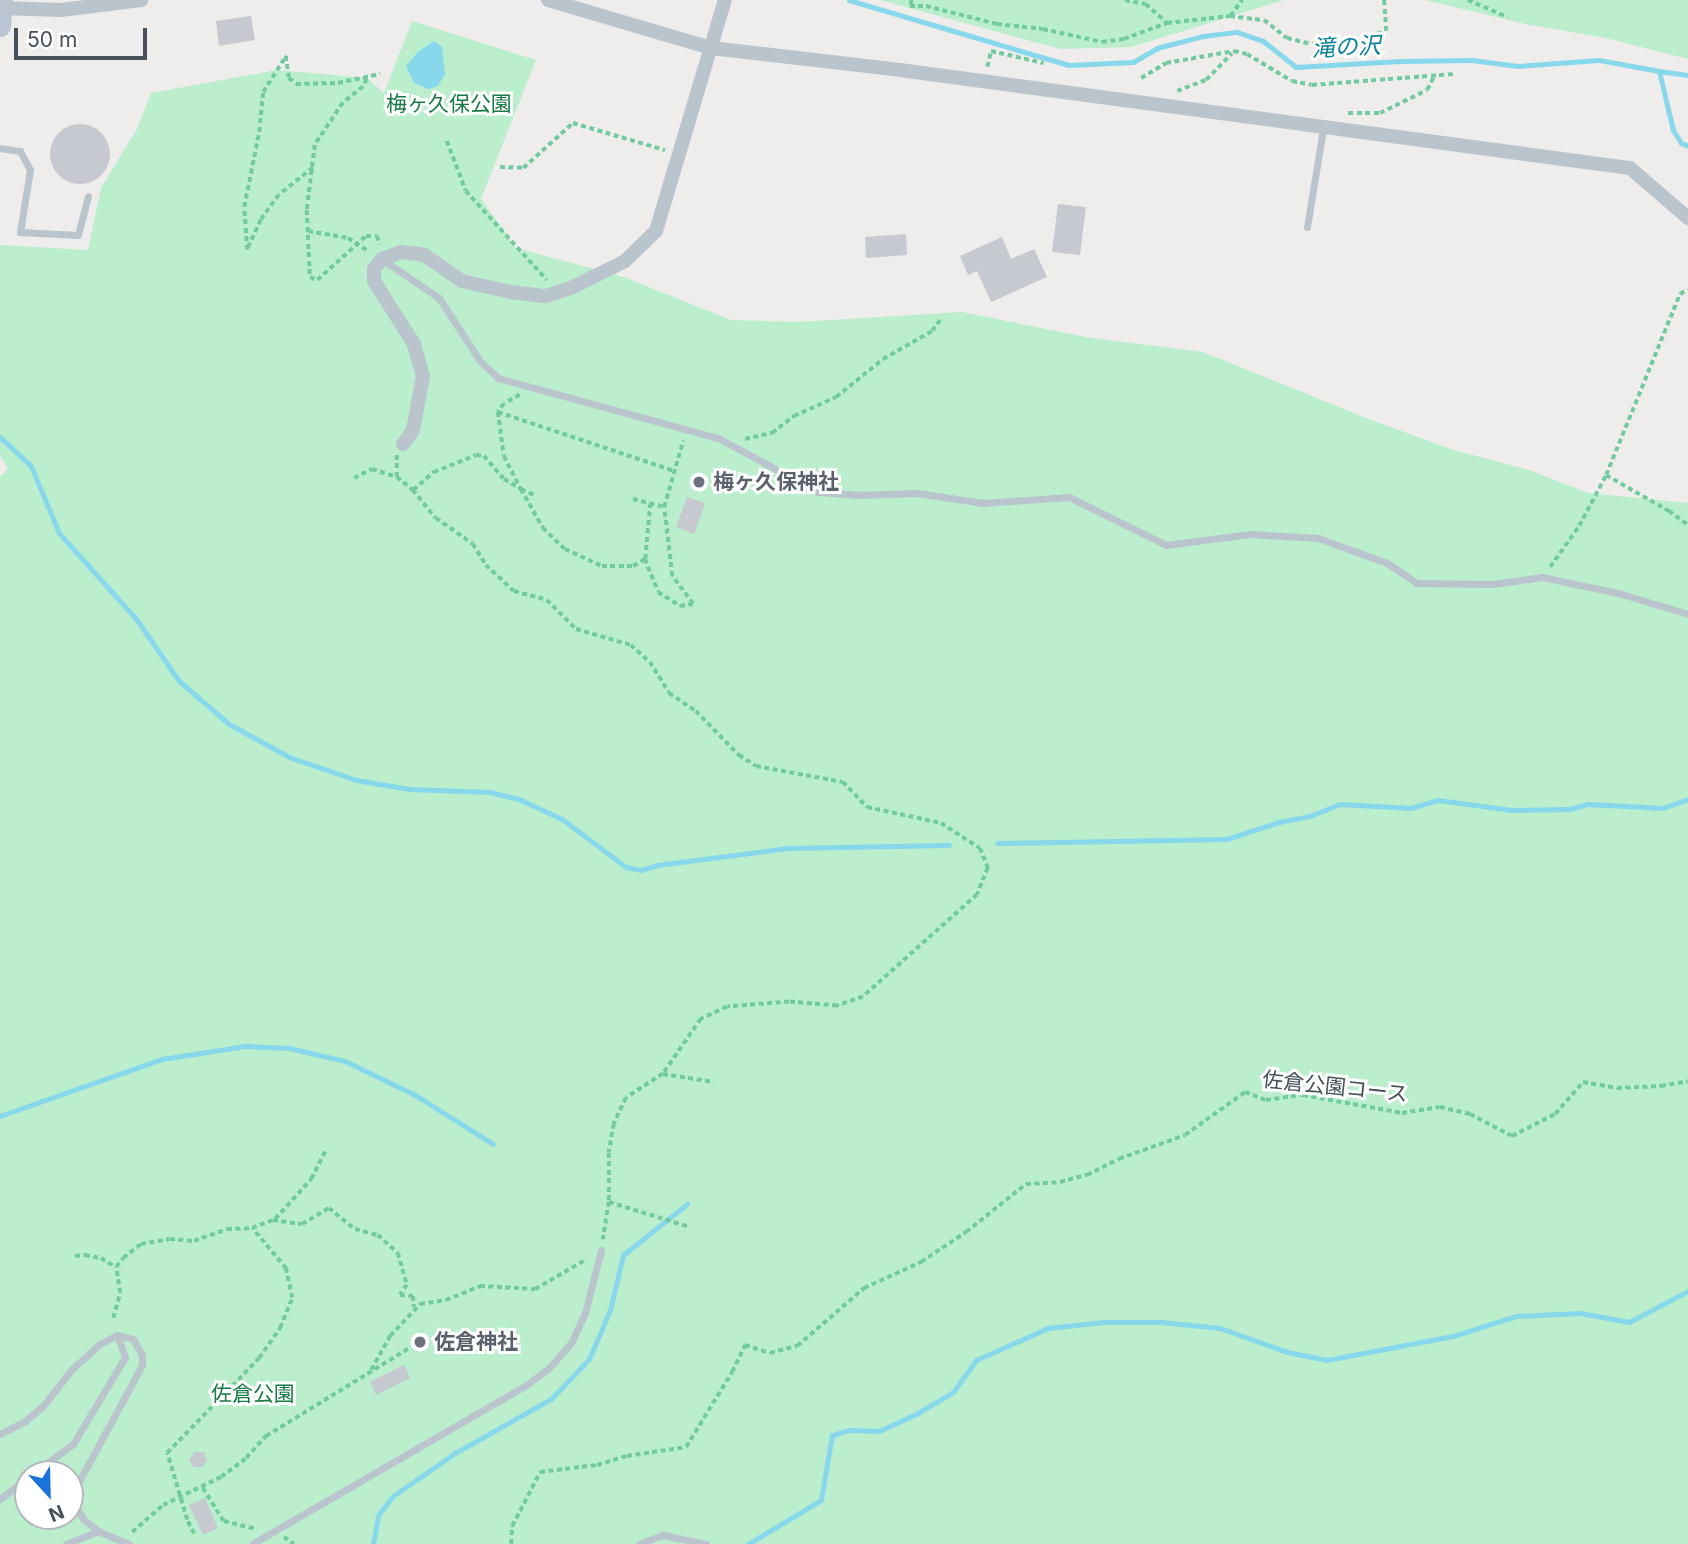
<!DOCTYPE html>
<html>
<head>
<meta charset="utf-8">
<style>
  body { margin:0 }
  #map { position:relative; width:1688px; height:1544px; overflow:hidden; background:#efecec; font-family:Inter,"Noto Sans JP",sans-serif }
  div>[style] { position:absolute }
  .green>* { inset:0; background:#baeecd }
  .water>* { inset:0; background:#87d8eb }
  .stream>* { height:5px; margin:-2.5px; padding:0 2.5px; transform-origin:2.5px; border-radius:2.5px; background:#87d8eb }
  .building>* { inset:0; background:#c6c9cf }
  .round { border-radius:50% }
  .path>* { height:3.5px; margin-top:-1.75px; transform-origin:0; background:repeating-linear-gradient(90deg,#72cb9e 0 5px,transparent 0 8.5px) }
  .lane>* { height:7px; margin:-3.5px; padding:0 3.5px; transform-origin:3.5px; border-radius:3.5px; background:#bac4cc }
  .street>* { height:14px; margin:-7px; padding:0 7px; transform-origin:7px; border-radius:7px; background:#bac4cc }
  .secondary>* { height:21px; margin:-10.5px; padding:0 10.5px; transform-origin:10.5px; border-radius:10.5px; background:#bac5d1 }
  .dots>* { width:19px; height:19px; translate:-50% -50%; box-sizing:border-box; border:4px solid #fff; border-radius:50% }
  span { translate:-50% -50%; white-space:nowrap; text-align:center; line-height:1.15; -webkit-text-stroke:6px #fff; paint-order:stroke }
  .park-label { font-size:21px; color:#177946 }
  .worship-label { font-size:21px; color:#5b616d; font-weight:700 }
  .left { translate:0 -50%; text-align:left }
  .street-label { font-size:21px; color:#455059 }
  .water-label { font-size:23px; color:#0d819d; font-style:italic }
  .north { position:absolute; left:14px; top:1460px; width:70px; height:70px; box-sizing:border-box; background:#fff; border:2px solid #b5b9bd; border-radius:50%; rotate:158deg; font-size:19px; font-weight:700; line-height:28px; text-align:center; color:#455059 }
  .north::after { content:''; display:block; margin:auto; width:24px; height:32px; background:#1a72db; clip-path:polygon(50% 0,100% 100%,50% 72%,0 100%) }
  .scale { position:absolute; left:14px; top:28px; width:133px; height:32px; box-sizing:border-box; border:4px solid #455059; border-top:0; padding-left:9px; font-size:21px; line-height:24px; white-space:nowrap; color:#455059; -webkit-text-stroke:5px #fff; paint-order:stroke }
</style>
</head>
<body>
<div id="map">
  <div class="green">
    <div style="clip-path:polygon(880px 0,1284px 0,1131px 47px,1060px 49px)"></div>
    <div style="clip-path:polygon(1425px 0,1688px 0,1688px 59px,1606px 38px,1525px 24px)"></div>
    <div style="clip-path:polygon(evenodd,412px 21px,536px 60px,481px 199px,516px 248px,624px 277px,731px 320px,798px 322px,962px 312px,1091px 338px,1203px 352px,1371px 420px,1454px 450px,1529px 470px,1588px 493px,1688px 503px,1688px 1544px,0 1544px,0 476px,8px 469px,0 455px,0 245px,88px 250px,101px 188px,137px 129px,151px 93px,277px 70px,367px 78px,384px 93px,412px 21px,28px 1474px,70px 1474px,70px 1516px,28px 1516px,28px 1474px)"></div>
  </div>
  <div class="water">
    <div style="clip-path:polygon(434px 41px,442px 47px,445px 74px,438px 86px,429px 89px,414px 83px,406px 66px,419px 51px)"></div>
  </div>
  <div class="stream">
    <div style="left:849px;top:0;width:228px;rotate:16.5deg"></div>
    <div style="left:1068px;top:65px;width:65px;rotate:-2.6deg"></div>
    <div style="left:1133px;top:62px;width:28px;rotate:-30deg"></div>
    <div style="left:1157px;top:48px;width:48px;rotate:-14.6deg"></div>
    <div style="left:1203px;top:36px;width:34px;rotate:-7deg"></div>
    <div style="left:1237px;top:32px;width:28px;rotate:19deg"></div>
    <div style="left:1263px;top:41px;width:42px;rotate:38.2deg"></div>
    <div style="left:1296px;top:67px;width:104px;rotate:-3.3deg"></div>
    <div style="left:1400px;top:61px;width:72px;rotate:-0.8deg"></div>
    <div style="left:1472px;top:60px;width:46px;rotate:7.4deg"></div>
    <div style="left:1518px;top:66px;width:81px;rotate:-4.2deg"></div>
    <div style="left:1599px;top:60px;width:61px;rotate:10.4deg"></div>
    <div style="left:1659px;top:71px;width:61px;rotate:76.7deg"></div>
    <div style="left:1673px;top:130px;width:15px;rotate:58deg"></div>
    <div style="left:1681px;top:143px;width:8px;rotate:23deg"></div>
    <div style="left:1659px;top:71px;width:29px;rotate:8deg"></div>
    <div style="left:0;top:437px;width:42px;rotate:43.1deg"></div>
    <div style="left:31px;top:466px;width:73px;rotate:67.3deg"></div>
    <div style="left:59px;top:533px;width:117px;rotate:48.1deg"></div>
    <div style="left:137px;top:620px;width:74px;rotate:55.5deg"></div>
    <div style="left:179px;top:681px;width:66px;rotate:40.7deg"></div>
    <div style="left:229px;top:724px;width:68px;rotate:28.8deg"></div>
    <div style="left:289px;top:757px;width:71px;rotate:18.9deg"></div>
    <div style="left:356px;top:780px;width:54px;rotate:9.6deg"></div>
    <div style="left:409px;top:789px;width:81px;rotate:2.1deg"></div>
    <div style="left:490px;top:792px;width:32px;rotate:14deg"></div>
    <div style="left:521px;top:800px;width:45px;rotate:24.9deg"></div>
    <div style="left:562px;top:819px;width:80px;rotate:36.9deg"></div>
    <div style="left:626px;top:867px;width:15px;rotate:11deg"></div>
    <div style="left:641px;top:870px;width:17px;rotate:-17deg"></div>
    <div style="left:657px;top:865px;width:132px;rotate:-7.4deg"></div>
    <div style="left:788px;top:848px;width:161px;rotate:-1.1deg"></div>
    <div style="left:997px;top:843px;width:230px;rotate:-1deg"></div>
    <div style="left:1227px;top:839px;width:55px;rotate:-18.1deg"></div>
    <div style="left:1279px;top:822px;width:32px;rotate:-11deg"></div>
    <div style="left:1310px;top:816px;width:32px;rotate:-22deg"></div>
    <div style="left:1340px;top:804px;width:71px;rotate:3.2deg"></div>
    <div style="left:1411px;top:808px;width:28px;rotate:-17deg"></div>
    <div style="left:1438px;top:800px;width:74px;rotate:7.8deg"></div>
    <div style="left:1511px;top:810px;width:59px;rotate:-1deg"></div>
    <div style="left:1570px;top:809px;width:19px;rotate:-16deg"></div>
    <div style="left:1588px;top:804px;width:75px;rotate:3.1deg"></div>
    <div style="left:1663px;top:808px;width:27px;rotate:-20deg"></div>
    <div style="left:0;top:1116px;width:172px;rotate:-19.4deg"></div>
    <div style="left:162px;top:1059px;width:84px;rotate:-8.9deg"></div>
    <div style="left:245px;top:1046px;width:44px;rotate:2.6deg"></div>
    <div style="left:289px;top:1048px;width:57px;rotate:13.1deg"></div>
    <div style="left:345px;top:1061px;width:78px;rotate:25.9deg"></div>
    <div style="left:415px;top:1095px;width:92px;rotate:32.1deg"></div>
    <div style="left:373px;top:1544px;width:29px;rotate:-80deg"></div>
    <div style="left:378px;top:1515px;width:24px;rotate:-52deg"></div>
    <div style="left:393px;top:1496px;width:75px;rotate:-34.7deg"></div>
    <div style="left:455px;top:1453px;width:110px;rotate:-29.4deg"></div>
    <div style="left:551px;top:1399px;width:55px;rotate:-46.5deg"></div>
    <div style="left:589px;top:1359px;width:53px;rotate:-66.8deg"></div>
    <div style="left:610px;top:1310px;width:57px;rotate:-76.7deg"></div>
    <div style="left:623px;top:1255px;width:82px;rotate:-38.6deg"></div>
    <div style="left:748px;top:1544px;width:85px;rotate:-31.1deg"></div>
    <div style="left:821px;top:1500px;width:66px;rotate:-80.4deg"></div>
    <div style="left:832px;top:1435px;width:18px;rotate:-16deg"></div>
    <div style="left:849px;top:1430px;width:30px;rotate:2deg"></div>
    <div style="left:879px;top:1431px;width:41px;rotate:-24.7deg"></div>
    <div style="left:916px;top:1414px;width:43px;rotate:-30.7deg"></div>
    <div style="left:953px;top:1392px;width:39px;rotate:-54deg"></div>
    <div style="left:976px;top:1360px;width:79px;rotate:-24deg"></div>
    <div style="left:1048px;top:1328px;width:56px;rotate:-6.1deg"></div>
    <div style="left:1104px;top:1322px;width:57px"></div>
    <div style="left:1161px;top:1322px;width:59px;rotate:5.8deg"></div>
    <div style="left:1220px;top:1328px;width:71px;rotate:19.7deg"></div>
    <div style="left:1287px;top:1352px;width:41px;rotate:11.3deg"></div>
    <div style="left:1327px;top:1360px;width:128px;rotate:-10.8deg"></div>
    <div style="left:1453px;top:1336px;width:66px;rotate:-17.6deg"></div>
    <div style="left:1516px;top:1316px;width:64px;rotate:-2.7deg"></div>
    <div style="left:1580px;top:1313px;width:50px;rotate:10.4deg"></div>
    <div style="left:1629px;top:1322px;width:67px;rotate:-27.7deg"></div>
  </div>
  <div class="building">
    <div style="clip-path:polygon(251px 16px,255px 40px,219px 46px,216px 21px)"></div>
    <div class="round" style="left:50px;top:124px;width:60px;height:60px"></div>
    <div style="clip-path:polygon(1058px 204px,1086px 207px,1080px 255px,1052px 252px)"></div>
    <div style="clip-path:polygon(906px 234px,907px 255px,866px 258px,865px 237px)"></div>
    <div style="clip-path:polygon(1002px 237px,1011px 259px,1034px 249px,1047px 277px,991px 302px,977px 271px,968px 275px,960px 256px)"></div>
    <div style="clip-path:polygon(687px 497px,705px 503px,694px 534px,676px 527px)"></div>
    <div style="clip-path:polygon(423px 1332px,431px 1344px,417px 1352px,410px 1340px)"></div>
    <div style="clip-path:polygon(404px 1365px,410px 1378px,376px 1395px,370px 1382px)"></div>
    <div style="clip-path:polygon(195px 1452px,204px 1452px,207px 1460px,202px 1467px,193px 1467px,189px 1459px)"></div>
    <div style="clip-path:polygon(205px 1498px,218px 1528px,203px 1535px,189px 1505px)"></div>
  </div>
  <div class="path">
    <div style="left:912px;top:0;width:6px;rotate:108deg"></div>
    <div style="left:910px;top:6px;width:16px"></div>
    <div style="left:926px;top:6px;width:73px;rotate:14.2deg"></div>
    <div style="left:997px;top:24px;width:46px;rotate:6.2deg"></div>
    <div style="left:1043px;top:29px;width:60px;rotate:12.4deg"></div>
    <div style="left:1102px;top:42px;width:22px;rotate:-8deg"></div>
    <div style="left:1124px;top:39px;width:46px;rotate:-20.4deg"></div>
    <div style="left:1125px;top:0;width:21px;rotate:11deg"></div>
    <div style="left:1146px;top:4px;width:28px;rotate:42deg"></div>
    <div style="left:1167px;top:23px;width:63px;rotate:-6.3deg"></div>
    <div style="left:1230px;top:16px;width:34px;rotate:7deg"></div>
    <div style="left:1264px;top:20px;width:29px;rotate:38deg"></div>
    <div style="left:1287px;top:38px;width:42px;rotate:13.7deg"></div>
    <div style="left:1328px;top:48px;width:60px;rotate:-16.3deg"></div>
    <div style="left:1386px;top:31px;width:31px;rotate:-94deg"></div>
    <div style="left:1468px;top:0;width:43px;rotate:23.6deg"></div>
    <div style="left:1230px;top:16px;width:20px;rotate:-53deg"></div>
    <div style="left:987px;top:67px;width:16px;rotate:-76deg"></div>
    <div style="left:991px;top:51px;width:54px;rotate:12.8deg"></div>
    <div style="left:1141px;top:78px;width:29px;rotate:-31deg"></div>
    <div style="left:1166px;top:63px;width:69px;rotate:-10deg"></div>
    <div style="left:1234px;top:51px;width:13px;rotate:13deg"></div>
    <div style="left:1247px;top:54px;width:52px;rotate:31deg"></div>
    <div style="left:1292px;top:81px;width:20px;rotate:11deg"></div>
    <div style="left:1312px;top:85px;width:142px;rotate:-4.4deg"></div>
    <div style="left:367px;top:79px;width:9px;rotate:117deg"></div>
    <div style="left:363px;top:87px;width:26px;rotate:141deg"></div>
    <div style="left:343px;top:103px;width:50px;rotate:123.7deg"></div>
    <div style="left:315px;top:145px;width:65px;rotate:97deg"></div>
    <div style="left:307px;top:210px;width:67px;rotate:87.4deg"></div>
    <div style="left:310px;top:277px;width:8px;rotate:23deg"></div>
    <div style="left:317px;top:280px;width:66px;rotate:-41.9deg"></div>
    <div style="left:366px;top:236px;width:11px"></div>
    <div style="left:377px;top:236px;width:9px;rotate:69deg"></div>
    <div style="left:1177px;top:91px;width:31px;rotate:-21deg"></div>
    <div style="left:1206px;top:80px;width:37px;rotate:-46deg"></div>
    <div style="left:1348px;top:113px;width:32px"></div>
    <div style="left:1380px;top:113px;width:52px;rotate:-26.1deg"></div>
    <div style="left:1427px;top:90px;width:16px;rotate:-63deg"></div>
    <div style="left:447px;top:141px;width:53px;rotate:69.2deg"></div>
    <div style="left:466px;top:191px;width:120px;rotate:47.7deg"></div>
    <div style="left:500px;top:167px;width:23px;rotate:2deg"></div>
    <div style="left:523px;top:168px;width:67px;rotate:-42deg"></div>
    <div style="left:573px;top:123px;width:96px;rotate:16.4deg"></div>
    <div style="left:313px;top:168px;width:43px;rotate:141.5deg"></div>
    <div style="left:279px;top:195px;width:31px;rotate:126deg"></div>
    <div style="left:261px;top:220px;width:33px;rotate:115deg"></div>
    <div style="left:247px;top:250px;width:43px;rotate:-94deg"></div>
    <div style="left:244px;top:207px;width:76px;rotate:-78.7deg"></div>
    <div style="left:259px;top:132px;width:40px;rotate:-84.3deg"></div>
    <div style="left:263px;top:92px;width:43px;rotate:-57.4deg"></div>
    <div style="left:286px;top:56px;width:22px;rotate:82deg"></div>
    <div style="left:289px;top:78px;width:9px;rotate:41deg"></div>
    <div style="left:296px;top:84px;width:42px;rotate:-1.4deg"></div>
    <div style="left:338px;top:83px;width:43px;rotate:-12.1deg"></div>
    <div style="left:308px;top:231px;width:41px;rotate:9.9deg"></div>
    <div style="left:348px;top:238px;width:24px;rotate:33deg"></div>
    <div style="left:520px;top:395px;width:18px;rotate:151deg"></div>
    <div style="left:504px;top:404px;width:10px;rotate:127deg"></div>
    <div style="left:498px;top:412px;width:44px;rotate:82.2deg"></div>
    <div style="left:504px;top:456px;width:37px;rotate:63deg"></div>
    <div style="left:521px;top:489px;width:17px;rotate:24deg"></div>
    <div style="left:498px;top:412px;width:186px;rotate:18.5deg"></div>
    <div style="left:745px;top:439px;width:28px;rotate:-13deg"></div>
    <div style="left:772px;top:433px;width:28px;rotate:-38deg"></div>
    <div style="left:794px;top:416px;width:46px;rotate:-24.3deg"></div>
    <div style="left:836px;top:397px;width:60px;rotate:-39deg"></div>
    <div style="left:883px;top:359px;width:56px;rotate:-29.7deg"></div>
    <div style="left:932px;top:331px;width:14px;rotate:-54deg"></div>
    <div style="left:397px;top:455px;width:22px;rotate:90deg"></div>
    <div style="left:397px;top:477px;width:21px;rotate:39deg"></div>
    <div style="left:413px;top:490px;width:36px;rotate:51deg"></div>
    <div style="left:436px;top:518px;width:45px;rotate:35.1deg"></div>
    <div style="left:473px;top:544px;width:25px;rotate:58deg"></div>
    <div style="left:486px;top:565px;width:38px;rotate:43deg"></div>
    <div style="left:514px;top:591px;width:34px;rotate:15deg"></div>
    <div style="left:547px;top:600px;width:41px;rotate:45deg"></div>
    <div style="left:576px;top:629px;width:57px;rotate:16.2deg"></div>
    <div style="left:631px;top:645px;width:25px;rotate:42deg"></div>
    <div style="left:650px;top:662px;width:36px;rotate:58deg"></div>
    <div style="left:669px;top:693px;width:32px;rotate:34deg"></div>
    <div style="left:696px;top:711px;width:62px;rotate:45.7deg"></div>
    <div style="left:739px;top:755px;width:20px;rotate:33deg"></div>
    <div style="left:756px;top:766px;width:88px;rotate:10.4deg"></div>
    <div style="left:843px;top:782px;width:35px;rotate:46deg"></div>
    <div style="left:867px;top:807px;width:76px;rotate:12.2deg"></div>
    <div style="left:941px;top:823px;width:46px;rotate:32.7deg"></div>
    <div style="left:980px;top:848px;width:22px;rotate:68deg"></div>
    <div style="left:988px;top:868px;width:29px;rotate:112deg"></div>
    <div style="left:977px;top:895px;width:153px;rotate:138.2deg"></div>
    <div style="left:863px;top:997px;width:28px;rotate:161deg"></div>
    <div style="left:837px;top:1006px;width:48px;rotate:-175.2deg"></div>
    <div style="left:789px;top:1002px;width:62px;rotate:175.4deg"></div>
    <div style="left:727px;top:1007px;width:29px;rotate:155deg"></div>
    <div style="left:701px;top:1019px;width:67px;rotate:124.6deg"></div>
    <div style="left:663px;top:1074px;width:44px;rotate:147deg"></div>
    <div style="left:626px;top:1098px;width:29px;rotate:115deg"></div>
    <div style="left:614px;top:1124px;width:29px;rotate:100deg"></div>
    <div style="left:609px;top:1153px;width:49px;rotate:90deg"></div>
    <div style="left:609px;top:1202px;width:38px;rotate:99deg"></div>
    <div style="left:1606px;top:475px;width:196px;rotate:-67.8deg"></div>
    <div style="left:1680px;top:294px;width:9px;rotate:-32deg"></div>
    <div style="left:354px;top:478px;width:20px;rotate:-27deg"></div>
    <div style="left:372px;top:469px;width:26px;rotate:18deg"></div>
    <div style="left:413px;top:490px;width:28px;rotate:-41deg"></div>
    <div style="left:434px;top:472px;width:45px;rotate:-22deg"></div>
    <div style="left:476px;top:455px;width:8px;rotate:7deg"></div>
    <div style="left:484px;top:456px;width:30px;rotate:49deg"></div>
    <div style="left:504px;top:479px;width:20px;rotate:30deg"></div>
    <div style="left:521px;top:489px;width:45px;rotate:60.6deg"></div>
    <div style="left:543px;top:528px;width:30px;rotate:44deg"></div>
    <div style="left:565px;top:549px;width:41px;rotate:24.7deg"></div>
    <div style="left:602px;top:566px;width:31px"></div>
    <div style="left:633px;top:566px;width:14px;rotate:-30deg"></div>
    <div style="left:645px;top:559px;width:55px;rotate:-84.8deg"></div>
    <div style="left:633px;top:499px;width:32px;rotate:14deg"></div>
    <div style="left:645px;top:559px;width:35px;rotate:68deg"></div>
    <div style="left:658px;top:592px;width:26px;rotate:32deg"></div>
    <div style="left:680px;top:606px;width:13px;rotate:-9deg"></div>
    <div style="left:693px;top:604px;width:35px;rotate:-127deg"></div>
    <div style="left:672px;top:576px;width:69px;rotate:-96.6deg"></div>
    <div style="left:664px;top:507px;width:69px;rotate:-73.9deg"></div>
    <div style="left:1550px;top:567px;width:50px;rotate:-54.7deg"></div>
    <div style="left:1579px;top:526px;width:58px;rotate:-62.1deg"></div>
    <div style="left:1606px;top:475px;width:73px;rotate:29.7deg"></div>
    <div style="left:1669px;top:511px;width:24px;rotate:36deg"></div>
    <div style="left:663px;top:1074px;width:51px;rotate:9.1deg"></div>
    <div style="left:609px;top:1202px;width:85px;rotate:17.2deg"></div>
    <div style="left:275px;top:1219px;width:54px;rotate:-48deg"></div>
    <div style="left:311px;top:1179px;width:31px;rotate:-63deg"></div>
    <div style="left:75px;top:1256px;width:10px;rotate:-6deg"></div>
    <div style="left:85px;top:1255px;width:16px;rotate:11deg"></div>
    <div style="left:101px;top:1258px;width:17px;rotate:31deg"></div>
    <div style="left:113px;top:1318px;width:26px;rotate:-74deg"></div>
    <div style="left:120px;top:1293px;width:26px;rotate:-99deg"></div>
    <div style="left:116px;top:1267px;width:11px;rotate:-52deg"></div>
    <div style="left:123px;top:1258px;width:23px;rotate:-38deg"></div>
    <div style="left:141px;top:1244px;width:29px;rotate:-10deg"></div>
    <div style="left:170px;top:1239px;width:24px;rotate:5deg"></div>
    <div style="left:194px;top:1241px;width:35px;rotate:-20deg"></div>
    <div style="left:227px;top:1229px;width:25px;rotate:-2deg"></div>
    <div style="left:252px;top:1228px;width:22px;rotate:-21deg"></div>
    <div style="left:273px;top:1220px;width:29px;rotate:8deg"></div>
    <div style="left:302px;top:1224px;width:31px;rotate:-31deg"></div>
    <div style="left:329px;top:1208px;width:33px;rotate:39deg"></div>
    <div style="left:355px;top:1229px;width:24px;rotate:15deg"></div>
    <div style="left:378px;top:1235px;width:27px;rotate:42deg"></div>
    <div style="left:398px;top:1253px;width:33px;rotate:74deg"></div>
    <div style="left:407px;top:1285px;width:12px;rotate:125deg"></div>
    <div style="left:400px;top:1295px;width:13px;rotate:4deg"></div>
    <div style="left:413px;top:1296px;width:11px;rotate:85deg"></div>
    <div style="left:371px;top:1370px;width:39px;rotate:-61deg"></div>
    <div style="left:390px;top:1336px;width:44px;rotate:-46.8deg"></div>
    <div style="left:420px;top:1304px;width:26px;rotate:-9deg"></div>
    <div style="left:446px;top:1300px;width:37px;rotate:-22deg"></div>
    <div style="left:480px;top:1286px;width:55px;rotate:3.1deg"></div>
    <div style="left:535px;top:1289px;width:58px;rotate:-30.1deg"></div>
    <div style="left:203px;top:1488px;width:39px;rotate:58deg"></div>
    <div style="left:224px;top:1521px;width:32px;rotate:14deg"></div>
    <div style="left:132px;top:1532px;width:41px;rotate:-41.1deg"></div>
    <div style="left:163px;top:1505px;width:64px;rotate:-25.8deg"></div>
    <div style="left:221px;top:1477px;width:31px;rotate:-37deg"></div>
    <div style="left:246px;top:1458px;width:30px;rotate:-48deg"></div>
    <div style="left:266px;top:1436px;width:168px;rotate:-31.6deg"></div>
    <div style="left:194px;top:1534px;width:16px;rotate:-117deg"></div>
    <div style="left:187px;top:1520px;width:70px;rotate:-106.6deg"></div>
    <div style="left:167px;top:1453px;width:132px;rotate:-45.9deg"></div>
    <div style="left:259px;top:1358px;width:37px;rotate:-55deg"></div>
    <div style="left:280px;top:1328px;width:32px;rotate:-68deg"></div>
    <div style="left:292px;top:1298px;width:30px;rotate:-102deg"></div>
    <div style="left:286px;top:1269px;width:53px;rotate:-129.7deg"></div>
    <div style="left:284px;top:1537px;width:12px;rotate:35deg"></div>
    <div style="left:511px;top:1544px;width:18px;rotate:-87deg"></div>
    <div style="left:512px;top:1526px;width:61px;rotate:-62.6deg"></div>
    <div style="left:540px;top:1472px;width:57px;rotate:-7deg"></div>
    <div style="left:597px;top:1465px;width:31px;rotate:-17deg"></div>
    <div style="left:627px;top:1456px;width:60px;rotate:-8.7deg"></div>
    <div style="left:686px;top:1447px;width:88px;rotate:-58.5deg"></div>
    <div style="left:732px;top:1372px;width:30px;rotate:-64deg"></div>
    <div style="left:745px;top:1345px;width:26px;rotate:18deg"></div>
    <div style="left:770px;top:1353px;width:28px;rotate:-15deg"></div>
    <div style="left:797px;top:1346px;width:89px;rotate:-40.9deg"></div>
    <div style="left:864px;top:1288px;width:63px;rotate:-24.5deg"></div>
    <div style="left:921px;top:1262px;width:54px;rotate:-33.7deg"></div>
    <div style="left:966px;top:1232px;width:77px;rotate:-38.7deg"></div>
    <div style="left:1026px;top:1184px;width:34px;rotate:-3deg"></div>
    <div style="left:1060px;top:1182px;width:28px;rotate:-15deg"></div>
    <div style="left:1087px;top:1175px;width:36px;rotate:-27deg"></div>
    <div style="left:1119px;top:1159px;width:70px;rotate:-20deg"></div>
    <div style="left:1185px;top:1135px;width:74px;rotate:-35.6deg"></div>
    <div style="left:1245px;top:1092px;width:22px;rotate:21deg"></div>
    <div style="left:1266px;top:1100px;width:37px;rotate:-8deg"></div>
    <div style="left:1303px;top:1095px;width:101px;rotate:10.3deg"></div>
    <div style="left:1402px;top:1113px;width:38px;rotate:-9deg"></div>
    <div style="left:1440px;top:1107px;width:31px;rotate:13deg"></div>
    <div style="left:1470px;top:1114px;width:47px;rotate:27.6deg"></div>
    <div style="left:1512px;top:1136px;width:48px;rotate:-27.1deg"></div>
    <div style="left:1555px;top:1114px;width:43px;rotate:-48.8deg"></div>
    <div style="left:1583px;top:1082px;width:35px;rotate:10deg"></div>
    <div style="left:1617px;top:1088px;width:44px;rotate:-2.6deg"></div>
    <div style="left:1661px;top:1086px;width:27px;rotate:-10deg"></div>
  </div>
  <div class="lane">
    <div style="left:0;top:148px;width:20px;rotate:9deg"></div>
    <div style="left:20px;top:151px;width:21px;rotate:62deg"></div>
    <div style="left:30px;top:170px;width:63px;rotate:99.2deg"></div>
    <div style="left:20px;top:232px;width:58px;rotate:3deg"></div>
    <div style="left:78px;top:235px;width:40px;rotate:-75.6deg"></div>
    <div style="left:1307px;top:227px;width:99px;rotate:-80.7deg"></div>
    <div style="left:383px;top:260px;width:68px;rotate:34.2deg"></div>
    <div style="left:439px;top:298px;width:75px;rotate:56.9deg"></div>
    <div style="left:480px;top:361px;width:25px;rotate:43deg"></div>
    <div style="left:498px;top:378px;width:228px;rotate:15.3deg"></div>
    <div style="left:718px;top:438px;width:114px;rotate:28.4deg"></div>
    <div style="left:818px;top:492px;width:39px;rotate:4deg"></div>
    <div style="left:857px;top:495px;width:60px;rotate:-1.9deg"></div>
    <div style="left:917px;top:493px;width:67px;rotate:8.6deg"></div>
    <div style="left:983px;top:503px;width:86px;rotate:-4deg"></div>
    <div style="left:1069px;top:497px;width:108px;rotate:26.3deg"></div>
    <div style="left:1166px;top:545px;width:85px;rotate:-7.5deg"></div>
    <div style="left:1250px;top:534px;width:68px;rotate:3.4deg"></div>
    <div style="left:1318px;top:538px;width:73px;rotate:19.9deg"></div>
    <div style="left:1387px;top:563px;width:36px;rotate:34deg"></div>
    <div style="left:1417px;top:583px;width:76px;rotate:0.8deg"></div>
    <div style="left:1493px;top:584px;width:49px;rotate:-8.1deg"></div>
    <div style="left:1542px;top:577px;width:78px;rotate:11.9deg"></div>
    <div style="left:1618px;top:593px;width:73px;rotate:16.7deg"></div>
    <div style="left:0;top:1434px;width:28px;rotate:-27deg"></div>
    <div style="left:25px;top:1421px;width:23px;rotate:-40deg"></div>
    <div style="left:43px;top:1406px;width:47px;rotate:-51.9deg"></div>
    <div style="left:72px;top:1369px;width:38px;rotate:-42deg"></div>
    <div style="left:100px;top:1344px;width:19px;rotate:-28deg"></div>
    <div style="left:117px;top:1335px;width:16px;rotate:14deg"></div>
    <div style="left:133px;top:1339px;width:18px;rotate:61deg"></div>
    <div style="left:142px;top:1355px;width:10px;rotate:90deg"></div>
    <div style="left:142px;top:1365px;width:136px;rotate:118.4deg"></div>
    <div style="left:77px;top:1485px;width:21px;rotate:95deg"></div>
    <div style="left:75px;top:1506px;width:17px;rotate:57deg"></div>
    <div style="left:84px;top:1520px;width:18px;rotate:38deg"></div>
    <div style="left:98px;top:1531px;width:34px;rotate:23deg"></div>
    <div style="left:32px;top:1474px;width:51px;rotate:-36.2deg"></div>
    <div style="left:73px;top:1444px;width:101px;rotate:-59.1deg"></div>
    <div style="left:125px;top:1357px;width:23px;rotate:-110deg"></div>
    <div style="left:0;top:1499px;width:36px;rotate:-38deg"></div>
    <div style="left:66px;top:1544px;width:35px;rotate:-22deg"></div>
    <div style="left:252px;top:1544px;width:315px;rotate:-30.1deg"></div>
    <div style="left:525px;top:1386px;width:30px;rotate:-37deg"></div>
    <div style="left:549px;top:1368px;width:33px;rotate:-49deg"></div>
    <div style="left:571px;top:1343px;width:33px;rotate:-65deg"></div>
    <div style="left:585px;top:1313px;width:65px;rotate:-75.7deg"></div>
    <div style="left:639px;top:1544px;width:26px;rotate:-21deg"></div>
    <div style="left:663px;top:1535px;width:44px;rotate:11.8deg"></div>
  </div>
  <div class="street">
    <div style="left:548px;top:0;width:170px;rotate:16.4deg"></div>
    <div style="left:711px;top:48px;width:190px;rotate:6.6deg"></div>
    <div style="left:900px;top:70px;width:737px;rotate:7.65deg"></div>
    <div style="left:1630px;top:168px;width:77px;rotate:40.8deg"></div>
    <div style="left:0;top:8px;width:61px;rotate:1.9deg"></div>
    <div style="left:61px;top:10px;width:81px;rotate:-7.1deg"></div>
    <div style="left:403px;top:444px;width:17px;rotate:-54deg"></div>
    <div style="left:413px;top:430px;width:55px;rotate:-79.5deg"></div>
    <div style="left:423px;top:376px;width:33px;rotate:-106deg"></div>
    <div style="left:414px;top:344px;width:75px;rotate:-122.4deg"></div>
    <div style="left:374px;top:281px;width:12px;rotate:-90deg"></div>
    <div style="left:374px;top:269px;width:13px;rotate:-51deg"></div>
    <div style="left:382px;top:259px;width:20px;rotate:-20deg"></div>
    <div style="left:401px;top:252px;width:23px;rotate:7deg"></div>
    <div style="left:424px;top:255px;width:46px;rotate:34.4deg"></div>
    <div style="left:462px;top:281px;width:50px;rotate:12.7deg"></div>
    <div style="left:511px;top:292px;width:35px;rotate:7deg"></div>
    <div style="left:546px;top:296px;width:26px;rotate:-18deg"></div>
    <div style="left:571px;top:288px;width:60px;rotate:-26.6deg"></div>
    <div style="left:625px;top:261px;width:43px;rotate:-44.1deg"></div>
    <div style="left:656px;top:231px;width:241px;rotate:-73.4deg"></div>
  </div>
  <div class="secondary">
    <div style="left:0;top:26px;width:26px;rotate:-86deg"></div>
  </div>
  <div class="dots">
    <div style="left:699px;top:482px;background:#6b7280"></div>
    <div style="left:420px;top:1342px;background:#6b7280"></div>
  </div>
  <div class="park-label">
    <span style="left:449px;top:104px">梅ヶ久保公園</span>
    <span style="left:253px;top:1394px">佐倉公園</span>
  </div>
  <div class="worship-label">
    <span class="left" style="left:713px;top:482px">梅ヶ久保神社</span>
    <span class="left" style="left:434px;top:1342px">佐倉神社</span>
  </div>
  <div class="street-label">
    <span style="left:1335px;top:1087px;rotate:6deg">佐倉公園コース</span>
  </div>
  <div class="water-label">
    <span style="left:1346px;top:47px;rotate:-3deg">滝の沢</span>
  </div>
  <div class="north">N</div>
  <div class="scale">50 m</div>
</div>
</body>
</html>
